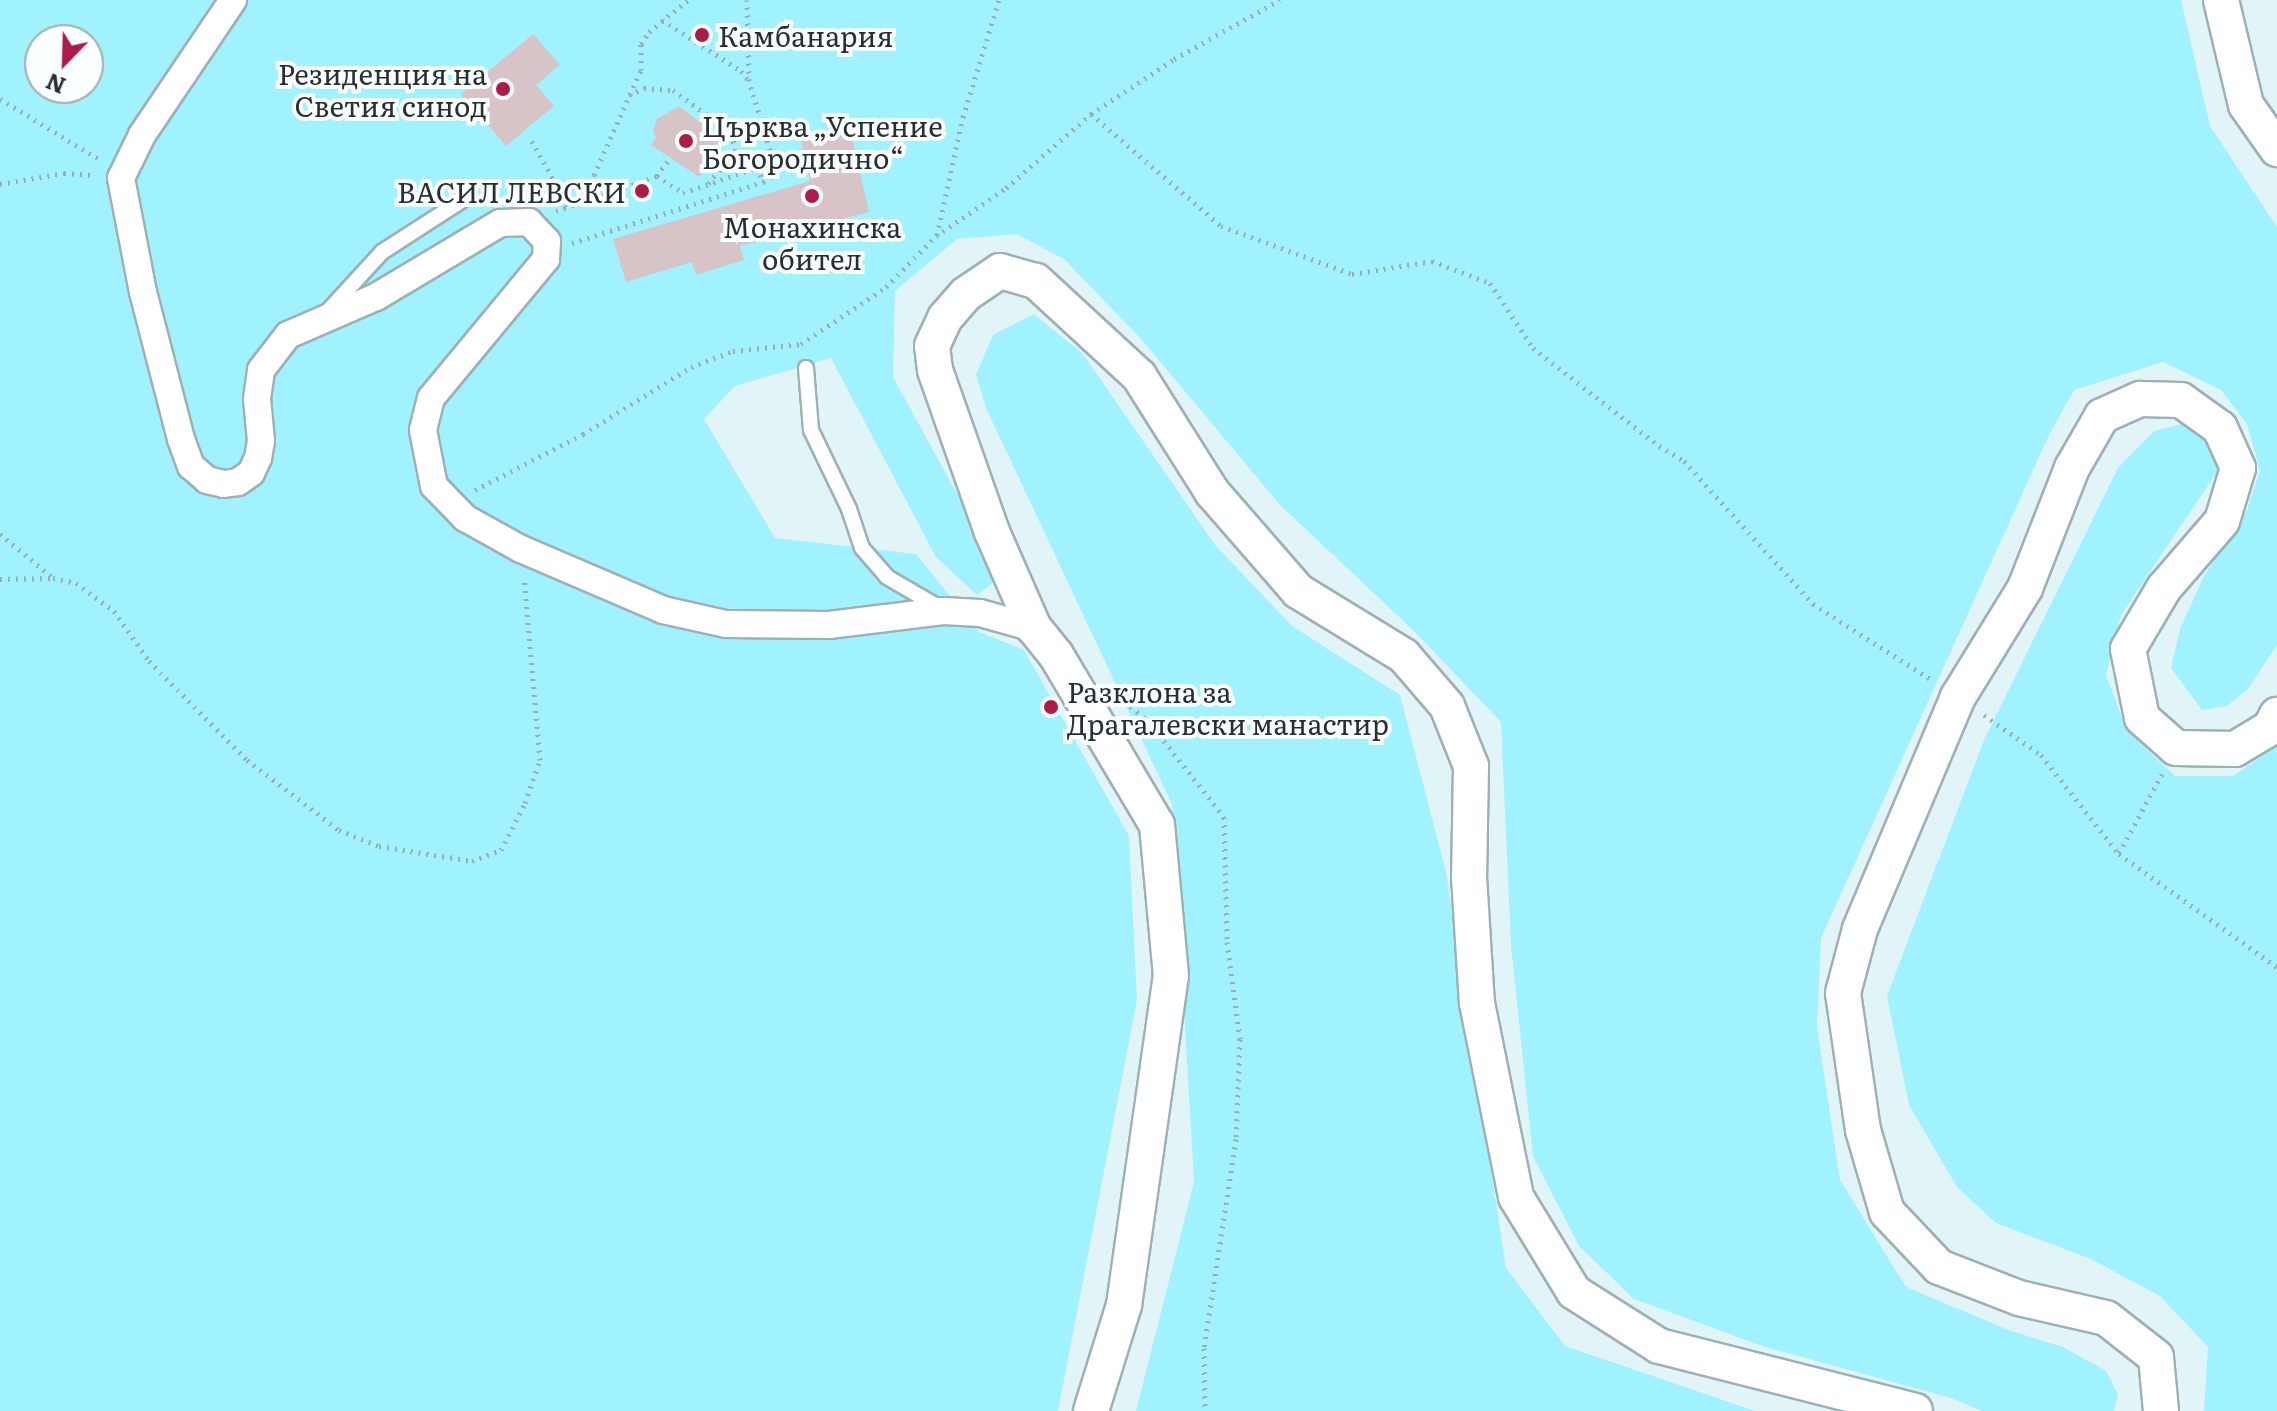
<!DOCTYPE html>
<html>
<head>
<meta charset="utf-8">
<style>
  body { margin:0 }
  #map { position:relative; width:2277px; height:1411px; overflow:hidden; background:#e1f4f7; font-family:Literata,serif }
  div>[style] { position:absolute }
  .green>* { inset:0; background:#a0f2ff }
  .building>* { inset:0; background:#d6c4c6 }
  .path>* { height:5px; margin-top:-2.5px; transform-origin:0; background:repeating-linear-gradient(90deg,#9dacae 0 2px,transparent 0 8px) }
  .roads { filter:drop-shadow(2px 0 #9eb0b3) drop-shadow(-2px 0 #9eb0b3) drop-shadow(0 2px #9eb0b3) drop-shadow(0 -2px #9eb0b3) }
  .service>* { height:14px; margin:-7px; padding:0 7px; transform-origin:7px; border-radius:7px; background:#fff }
  .minor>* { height:26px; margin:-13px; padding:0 13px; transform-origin:13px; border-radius:13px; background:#fff }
  .tertiary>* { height:34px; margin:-17px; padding:0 17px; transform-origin:17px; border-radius:17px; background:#fff }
  .dots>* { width:22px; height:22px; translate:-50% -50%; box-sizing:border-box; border:4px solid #fafefe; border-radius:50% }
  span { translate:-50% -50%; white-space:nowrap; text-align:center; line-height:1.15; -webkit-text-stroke:8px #fafefe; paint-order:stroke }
  .poi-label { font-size:28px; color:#282f31 }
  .left { translate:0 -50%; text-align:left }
  .right { translate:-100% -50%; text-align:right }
  .north { position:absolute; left:24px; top:24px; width:80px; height:80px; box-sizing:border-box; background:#fafefe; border:2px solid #a6abac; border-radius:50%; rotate:203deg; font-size:22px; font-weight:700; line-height:32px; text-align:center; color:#282f31 }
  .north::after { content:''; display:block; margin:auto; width:28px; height:36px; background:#ae1b47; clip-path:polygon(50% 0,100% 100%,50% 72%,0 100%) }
</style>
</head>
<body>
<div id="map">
  <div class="green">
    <div style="clip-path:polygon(evenodd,0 0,2181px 0,2210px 126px,2277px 227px,2277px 645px,2248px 689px,2227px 706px,2202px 710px,2171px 668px,2180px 629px,2204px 576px,2247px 510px,2260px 471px,2247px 424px,2221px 390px,2163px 362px,2074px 390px,2049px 435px,1821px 938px,1817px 1027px,1840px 1180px,1906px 1287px,2011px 1331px,2063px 1347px,2106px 1371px,2118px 1395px,2114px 1411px,1982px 1411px,1951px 1398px,1765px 1347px,1634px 1299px,1579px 1246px,1533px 1156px,1511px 945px,1501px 722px,1413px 630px,1280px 505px,1142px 340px,1064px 259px,1017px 234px,957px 239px,895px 291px,893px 377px,1002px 576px,977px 595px,936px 557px,831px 358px,735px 386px,704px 419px,775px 538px,916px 554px,979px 632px,1024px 650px,1129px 836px,1137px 1000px,1058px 1411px,0 1411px,0 0,40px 40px,88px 40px,88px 88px,40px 88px,40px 40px)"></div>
    <div style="clip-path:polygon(1034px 314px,1083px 354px,1215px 545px,1292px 626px,1400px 695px,1446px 872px,1506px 1268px,1565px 1346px,1755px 1411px,1136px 1411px,1194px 1182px,1172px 804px,986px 408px,976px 375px,993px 335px)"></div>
    <div style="clip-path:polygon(2182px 424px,2208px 438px,2219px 469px,2121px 615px,2106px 675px,2127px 731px,2175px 776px,2233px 776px,2277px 746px,2277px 1411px,2204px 1411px,2208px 1347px,2160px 1296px,2091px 1259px,1996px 1223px,1957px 1187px,1909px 1105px,1887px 996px,1984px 740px,2118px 468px,2154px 431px)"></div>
  </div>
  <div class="building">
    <div style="clip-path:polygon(533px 34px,560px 65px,536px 85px,554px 106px,506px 146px,461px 94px)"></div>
    <div style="clip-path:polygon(679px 106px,721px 138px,715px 145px,720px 149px,699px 177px,651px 145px,656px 138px,653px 130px,657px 119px)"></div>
    <div style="clip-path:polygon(849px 125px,869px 212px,740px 246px,744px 260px,696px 275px,692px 262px,626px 282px,613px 239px,810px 181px,800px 137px)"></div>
  </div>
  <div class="path">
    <div style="left:662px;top:20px;width:94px;rotate:32.8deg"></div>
    <div style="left:741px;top:71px;width:13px;rotate:51deg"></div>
    <div style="left:629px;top:95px;width:17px;rotate:-25deg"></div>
    <div style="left:644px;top:88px;width:29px;rotate:4deg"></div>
    <div style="left:673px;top:90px;width:73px;rotate:36.1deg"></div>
    <div style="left:732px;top:133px;width:18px;rotate:81deg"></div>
    <div style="left:735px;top:151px;width:43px;rotate:129.3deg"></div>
    <div style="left:0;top:99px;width:119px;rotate:31.3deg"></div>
    <div style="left:1091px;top:114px;width:172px;rotate:40.7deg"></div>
    <div style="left:1221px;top:226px;width:140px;rotate:20.1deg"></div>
    <div style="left:1352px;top:274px;width:81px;rotate:-9.2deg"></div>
    <div style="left:1432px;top:261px;width:62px;rotate:20.8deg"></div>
    <div style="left:1490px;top:283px;width:78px;rotate:56.5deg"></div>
    <div style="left:1533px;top:348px;width:160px;rotate:37.9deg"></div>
    <div style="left:1659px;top:446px;width:29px;rotate:31deg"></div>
    <div style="left:1684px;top:461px;width:193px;rotate:47.9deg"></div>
    <div style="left:1813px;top:604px;width:141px;rotate:32.6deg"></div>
    <div style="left:532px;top:141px;width:75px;rotate:61.4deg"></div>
    <div style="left:657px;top:176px;width:22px;rotate:-54deg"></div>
    <div style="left:0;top:184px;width:65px;rotate:-9.8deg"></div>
    <div style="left:64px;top:173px;width:32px;rotate:4deg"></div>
    <div style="left:576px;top:203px;width:33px;rotate:-57deg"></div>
    <div style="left:594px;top:175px;width:115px;rotate:-65.9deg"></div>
    <div style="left:641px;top:70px;width:26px;rotate:-90deg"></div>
    <div style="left:641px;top:44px;width:14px;rotate:-56deg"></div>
    <div style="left:649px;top:32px;width:50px;rotate:-39.4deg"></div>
    <div style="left:556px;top:211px;width:107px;rotate:-19.1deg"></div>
    <div style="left:657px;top:176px;width:31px;rotate:33deg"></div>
    <div style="left:683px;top:193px;width:79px;rotate:-19.1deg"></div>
    <div style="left:758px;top:167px;width:16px;rotate:72deg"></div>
    <div style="left:937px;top:235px;width:121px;rotate:-77.6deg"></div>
    <div style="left:963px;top:117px;width:122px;rotate:-72.9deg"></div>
    <div style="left:572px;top:243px;width:201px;rotate:-17.7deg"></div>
    <div style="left:763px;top:182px;width:17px;rotate:-33deg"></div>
    <div style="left:777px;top:173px;width:96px;rotate:-106.9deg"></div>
    <div style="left:749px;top:81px;width:81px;rotate:-91.4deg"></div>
    <div style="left:475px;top:490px;width:122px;rotate:-27.4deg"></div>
    <div style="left:583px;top:434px;width:127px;rotate:-31.8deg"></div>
    <div style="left:691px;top:367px;width:45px;rotate:-20.9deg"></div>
    <div style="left:733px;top:351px;width:68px;rotate:-5.9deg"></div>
    <div style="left:801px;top:344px;width:102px;rotate:-33.8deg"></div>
    <div style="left:886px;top:287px;width:71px;rotate:-45.6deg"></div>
    <div style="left:936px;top:236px;width:85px;rotate:-34.4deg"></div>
    <div style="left:1006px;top:188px;width:113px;rotate:-41deg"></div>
    <div style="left:1091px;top:114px;width:100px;rotate:-33.5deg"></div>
    <div style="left:1174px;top:59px;width:121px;rotate:-29.1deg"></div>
    <div style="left:0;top:534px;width:67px;rotate:39.6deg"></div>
    <div style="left:0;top:579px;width:53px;rotate:-1.1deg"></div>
    <div style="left:53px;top:578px;width:24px;rotate:12deg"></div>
    <div style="left:76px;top:583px;width:47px;rotate:36.4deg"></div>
    <div style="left:114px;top:611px;width:61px;rotate:55deg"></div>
    <div style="left:149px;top:661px;width:139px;rotate:45.3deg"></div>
    <div style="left:247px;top:760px;width:116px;rotate:37.3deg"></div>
    <div style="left:339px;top:830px;width:43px;rotate:21.8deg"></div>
    <div style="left:379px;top:846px;width:94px;rotate:9.2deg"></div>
    <div style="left:472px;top:861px;width:31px;rotate:-21deg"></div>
    <div style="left:501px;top:850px;width:53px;rotate:-62.9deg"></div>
    <div style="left:525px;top:803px;width:46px;rotate:-70.8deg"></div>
    <div style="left:540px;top:760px;width:183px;rotate:-95deg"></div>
    <div style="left:1118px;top:696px;width:40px;rotate:40deg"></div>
    <div style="left:1149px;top:722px;width:121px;rotate:51.7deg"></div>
    <div style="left:1224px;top:817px;width:125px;rotate:88.6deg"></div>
    <div style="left:1227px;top:942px;width:98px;rotate:82.4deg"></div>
    <div style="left:1240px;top:1039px;width:100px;rotate:92.3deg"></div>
    <div style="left:1236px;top:1139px;width:211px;rotate:98.7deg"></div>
    <div style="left:1204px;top:1348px;width:63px;rotate:89.1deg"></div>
    <div style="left:1984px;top:715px;width:70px;rotate:35.1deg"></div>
    <div style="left:2041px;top:755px;width:126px;rotate:51.8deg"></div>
    <div style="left:2119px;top:854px;width:194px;rotate:35.6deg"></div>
    <div style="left:2119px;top:853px;width:90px;rotate:-61.4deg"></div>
  </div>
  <div class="roads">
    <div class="service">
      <div style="left:328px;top:311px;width:80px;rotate:-47.5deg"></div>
      <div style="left:382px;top:252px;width:103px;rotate:-32.8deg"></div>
      <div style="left:806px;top:368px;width:62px;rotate:85.4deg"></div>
      <div style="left:811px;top:430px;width:88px;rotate:64.3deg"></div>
      <div style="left:849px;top:509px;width:41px;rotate:71.6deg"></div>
      <div style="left:862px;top:548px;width:38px;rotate:49deg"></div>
      <div style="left:887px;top:577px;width:61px;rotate:30.3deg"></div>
    </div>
    <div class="minor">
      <div style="left:233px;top:0;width:163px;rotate:124deg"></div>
      <div style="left:142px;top:135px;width:48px;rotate:116deg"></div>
      <div style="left:121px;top:178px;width:116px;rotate:79.1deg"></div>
      <div style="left:143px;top:292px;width:152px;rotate:75.5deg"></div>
      <div style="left:181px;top:439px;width:29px;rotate:70deg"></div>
      <div style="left:191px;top:466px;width:21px;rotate:41deg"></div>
      <div style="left:207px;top:480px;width:17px;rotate:13deg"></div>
      <div style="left:224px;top:484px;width:14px;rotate:-8deg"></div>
      <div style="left:238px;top:482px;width:16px;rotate:-35deg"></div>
      <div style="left:251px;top:473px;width:17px;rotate:-65deg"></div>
      <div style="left:258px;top:458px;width:17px;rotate:-80deg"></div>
      <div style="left:261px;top:441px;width:42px;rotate:-95.4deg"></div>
      <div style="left:257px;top:399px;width:29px;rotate:-82deg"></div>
      <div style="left:261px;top:370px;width:44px;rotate:-52.4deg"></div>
      <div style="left:288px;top:335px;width:96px;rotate:-23.4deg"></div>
      <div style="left:376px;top:297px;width:144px;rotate:-30.8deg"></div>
      <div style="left:500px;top:223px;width:29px;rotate:-2deg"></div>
      <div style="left:529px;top:222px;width:26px;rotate:47deg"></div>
      <div style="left:547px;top:241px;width:18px;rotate:93deg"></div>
      <div style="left:546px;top:259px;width:180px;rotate:129.6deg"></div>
      <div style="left:431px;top:398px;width:33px;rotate:104deg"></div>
      <div style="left:423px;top:430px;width:57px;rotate:78.9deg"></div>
      <div style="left:434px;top:486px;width:45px;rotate:45.9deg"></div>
      <div style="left:465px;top:518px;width:64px;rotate:29deg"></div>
      <div style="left:521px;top:549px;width:155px;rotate:23.2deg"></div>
      <div style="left:663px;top:610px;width:65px;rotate:12.5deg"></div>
      <div style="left:726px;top:624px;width:103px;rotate:0.6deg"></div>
      <div style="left:829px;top:625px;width:115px;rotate:-7deg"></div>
      <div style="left:943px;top:611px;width:37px;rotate:3deg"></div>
      <div style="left:980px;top:613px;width:56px;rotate:15.5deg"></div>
    </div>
    <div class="tertiary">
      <div style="left:2221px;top:0;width:108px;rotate:76.6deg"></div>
      <div style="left:2246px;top:105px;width:54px;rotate:54.8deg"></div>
      <div style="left:1091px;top:1411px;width:111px;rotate:-72.7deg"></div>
      <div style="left:1124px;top:1305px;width:332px;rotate:-81.9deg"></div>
      <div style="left:1171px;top:976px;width:152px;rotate:-95.3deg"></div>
      <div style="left:1157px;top:825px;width:198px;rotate:-120.7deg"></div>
      <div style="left:1056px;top:655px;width:35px;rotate:-129deg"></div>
      <div style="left:1034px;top:628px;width:105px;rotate:-113.6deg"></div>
      <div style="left:992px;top:532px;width:172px;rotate:-109.4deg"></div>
      <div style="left:935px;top:370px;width:24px;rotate:-97deg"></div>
      <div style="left:932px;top:346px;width:31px;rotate:-65deg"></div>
      <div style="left:945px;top:318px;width:32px;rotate:-49deg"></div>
      <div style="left:966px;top:294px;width:41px;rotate:-34.1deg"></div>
      <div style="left:1000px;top:271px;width:37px;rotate:16deg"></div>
      <div style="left:1036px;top:281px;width:140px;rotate:42.7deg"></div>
      <div style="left:1139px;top:376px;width:137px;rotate:57.8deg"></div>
      <div style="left:1212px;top:492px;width:131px;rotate:49deg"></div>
      <div style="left:1298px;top:591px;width:124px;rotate:31.5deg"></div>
      <div style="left:1404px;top:656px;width:66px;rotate:49.3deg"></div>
      <div style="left:1447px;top:706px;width:65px;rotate:68.2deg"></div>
      <div style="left:1471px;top:766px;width:111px;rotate:91deg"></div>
      <div style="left:1469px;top:877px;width:126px;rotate:86.4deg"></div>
      <div style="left:1477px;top:1003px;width:198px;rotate:78.6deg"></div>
      <div style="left:1516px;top:1197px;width:111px;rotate:58.6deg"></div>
      <div style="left:1574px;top:1292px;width:101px;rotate:32.4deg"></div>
      <div style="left:1659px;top:1346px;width:264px;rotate:14.2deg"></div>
      <div style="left:2161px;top:1411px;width:54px;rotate:-95.3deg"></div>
      <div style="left:2156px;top:1357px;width:63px;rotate:-142deg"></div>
      <div style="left:2106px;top:1318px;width:89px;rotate:-167.1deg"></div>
      <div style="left:2019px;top:1298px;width:86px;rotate:-158.8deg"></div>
      <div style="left:1939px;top:1267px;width:76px;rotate:-133.4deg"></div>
      <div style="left:1887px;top:1212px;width:85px;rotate:-106.3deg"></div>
      <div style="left:1863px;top:1130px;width:138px;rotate:-98.3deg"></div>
      <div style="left:1843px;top:993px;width:66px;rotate:-75.1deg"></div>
      <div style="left:1860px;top:929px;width:252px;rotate:-67.1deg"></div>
      <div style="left:1958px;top:697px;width:128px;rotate:-58.4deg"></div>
      <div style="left:2025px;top:588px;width:129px;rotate:-68.6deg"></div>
      <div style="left:2072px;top:468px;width:60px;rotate:-60deg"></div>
      <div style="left:2102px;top:416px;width:42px;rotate:-24.1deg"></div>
      <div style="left:2140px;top:399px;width:41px;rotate:1.4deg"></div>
      <div style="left:2181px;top:400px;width:48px;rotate:35.7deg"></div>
      <div style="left:2220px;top:428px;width:44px;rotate:65.8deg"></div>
      <div style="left:2238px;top:468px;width:55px;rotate:106.8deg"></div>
      <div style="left:2222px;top:521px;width:89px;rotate:130.9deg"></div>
      <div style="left:2164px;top:588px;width:71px;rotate:120.5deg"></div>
      <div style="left:2128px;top:649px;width:70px;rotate:78.5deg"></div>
      <div style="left:2142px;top:718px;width:45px;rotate:41.4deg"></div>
      <div style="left:2176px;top:748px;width:59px;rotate:1deg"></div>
      <div style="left:2235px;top:749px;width:41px;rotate:-31deg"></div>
      <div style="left:2270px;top:728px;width:15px;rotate:-62deg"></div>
    </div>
  </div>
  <div class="dots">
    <div style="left:702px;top:35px;background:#ae1b47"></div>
    <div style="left:503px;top:89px;background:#ae1b47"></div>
    <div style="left:686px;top:141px;background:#ae1b47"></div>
    <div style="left:642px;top:191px;background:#ae1b47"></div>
    <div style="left:812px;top:196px;background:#ae1b47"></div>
    <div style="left:1051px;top:707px;background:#ae1b47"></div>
  </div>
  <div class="poi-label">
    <span class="left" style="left:718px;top:35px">Камбанария</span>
    <span class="right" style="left:487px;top:89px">Резиденция на<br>Светия синод</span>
    <span class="left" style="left:702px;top:141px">Църква „Успение<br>Богородично“</span>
    <span class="right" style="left:626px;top:191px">ВАСИЛ ЛЕВСКИ</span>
    <span style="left:812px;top:242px">Монахинска<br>обител</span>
    <span class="left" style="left:1067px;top:707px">Разклона за<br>Драгалевски манастир</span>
  </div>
  <div class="north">N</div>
</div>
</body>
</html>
